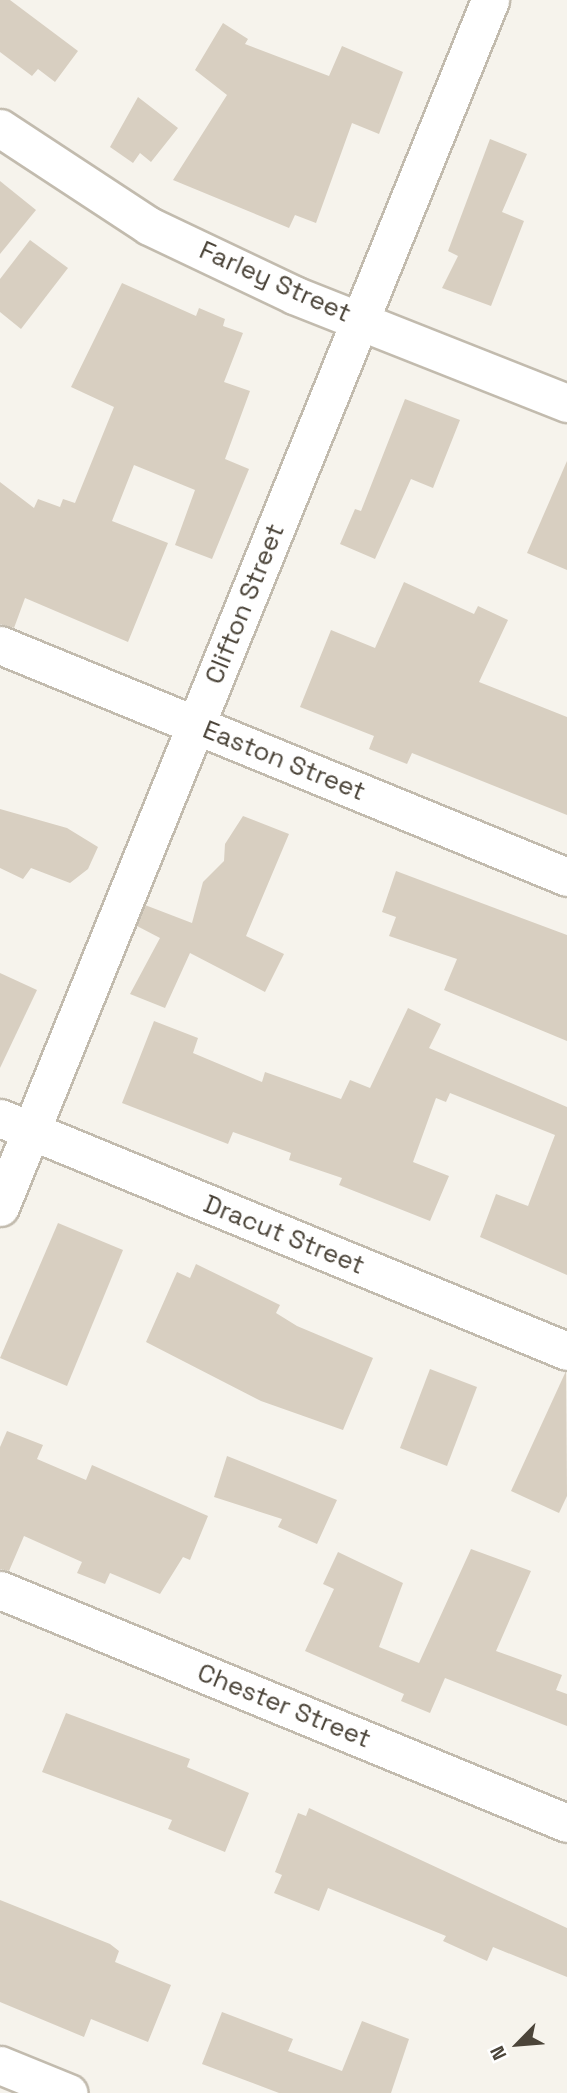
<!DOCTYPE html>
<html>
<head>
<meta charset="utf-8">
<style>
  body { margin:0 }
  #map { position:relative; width:567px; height:2093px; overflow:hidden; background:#f6f3ec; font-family:"Space Grotesk",sans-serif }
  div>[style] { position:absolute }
  .building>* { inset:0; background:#d8cfc1 }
  .roads { filter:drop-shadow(2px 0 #c2bbae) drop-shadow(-2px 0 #c2bbae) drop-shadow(0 2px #c2bbae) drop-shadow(0 -2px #c2bbae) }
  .minor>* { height:37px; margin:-18.5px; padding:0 18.5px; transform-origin:18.5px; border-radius:18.5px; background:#fff }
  span { translate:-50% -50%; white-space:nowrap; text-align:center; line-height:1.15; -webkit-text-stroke:6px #fff; paint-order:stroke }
  .street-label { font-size:26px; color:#4b4439 }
  .north { position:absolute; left:483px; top:2009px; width:70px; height:70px; -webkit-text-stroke:5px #fff; paint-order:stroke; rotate:245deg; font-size:19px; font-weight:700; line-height:28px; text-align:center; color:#4b4439 }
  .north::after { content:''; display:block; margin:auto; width:24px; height:32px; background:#4b4439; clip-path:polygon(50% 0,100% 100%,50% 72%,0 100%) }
</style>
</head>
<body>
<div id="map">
  <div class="building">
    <div style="clip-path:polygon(0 0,10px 0,78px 51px,55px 82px,38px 69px,32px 76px,0 52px)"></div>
    <div style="clip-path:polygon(223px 23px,248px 39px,245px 44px,329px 76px,342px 46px,403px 72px,379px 134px,352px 123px,316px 223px,295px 215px,289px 228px,173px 180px,227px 95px,195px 70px)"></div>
    <div style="clip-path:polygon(138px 97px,178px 128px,151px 162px,140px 153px,133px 163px,110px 147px)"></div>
    <div style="clip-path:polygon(490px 139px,527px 154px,502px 212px,524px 221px,491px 306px,442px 288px,458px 256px,448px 251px)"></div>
    <div style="clip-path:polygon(0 181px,36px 210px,0 254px)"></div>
    <div style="clip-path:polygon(30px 240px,68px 268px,21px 329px,0 312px,0 279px)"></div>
    <div style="clip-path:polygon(122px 283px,196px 316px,199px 308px,225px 319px,223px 326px,243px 333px,224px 382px,250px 391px,225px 459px,249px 469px,212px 559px,175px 545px,195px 490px,134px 465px,112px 521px,168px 543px,128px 642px,25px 598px,14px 628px,0 624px,0 482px,34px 508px,38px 499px,60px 507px,63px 499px,75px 503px,114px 407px,71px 387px)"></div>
    <div style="clip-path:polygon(405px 399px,460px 420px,433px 488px,411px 479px,375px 559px,340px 544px,355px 509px,361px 511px)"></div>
    <div style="clip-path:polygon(567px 461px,567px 570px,527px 553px)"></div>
    <div style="clip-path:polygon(404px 582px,474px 614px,478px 606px,508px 620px,479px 682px,567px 717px,567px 815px,412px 753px,407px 764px,369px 749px,374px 736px,300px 707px,331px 630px,375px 648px)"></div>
    <div style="clip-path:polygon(0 809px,67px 828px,98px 847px,88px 869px,70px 883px,31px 868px,23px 879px,0 868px)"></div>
    <div style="clip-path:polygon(243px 816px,289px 834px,246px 936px,284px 954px,265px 992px,190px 953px,165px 1008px,130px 994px,160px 938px,137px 926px,145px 905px,192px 923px,203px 882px,224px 861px,225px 844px)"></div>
    <div style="clip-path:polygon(396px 871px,567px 935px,567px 1041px,444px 990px,457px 959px,389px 936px,396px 917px,382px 912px)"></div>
    <div style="clip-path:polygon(0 973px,37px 990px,0 1068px)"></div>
    <div style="clip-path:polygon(408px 1008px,441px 1024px,429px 1048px,567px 1107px,567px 1275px,480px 1237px,496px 1194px,528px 1206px,555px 1135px,450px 1093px,446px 1102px,436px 1098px,413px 1162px,449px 1176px,430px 1221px,339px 1185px,342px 1178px,289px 1160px,291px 1153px,233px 1132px,228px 1144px,122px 1103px,154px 1021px,198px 1038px,193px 1053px,262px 1082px,265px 1072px,341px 1099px,350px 1080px,370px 1088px)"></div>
    <div style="clip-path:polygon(58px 1223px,123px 1250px,67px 1386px,0 1358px)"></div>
    <div style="clip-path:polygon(196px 1264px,280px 1305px,276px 1313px,297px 1326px,373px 1358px,343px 1430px,261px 1401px,146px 1342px,177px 1272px,190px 1278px)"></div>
    <div style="clip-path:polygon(430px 1369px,477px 1387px,447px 1466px,400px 1448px)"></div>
    <div style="clip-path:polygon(566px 1371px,567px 1496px,559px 1513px,511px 1491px)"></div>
    <div style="clip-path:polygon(7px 1431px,43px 1445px,37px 1459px,86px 1480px,92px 1465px,208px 1516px,190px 1560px,183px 1557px,160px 1594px,110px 1573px,105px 1584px,77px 1573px,82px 1562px,24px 1536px,9px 1571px,0 1569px,0 1447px)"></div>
    <div style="clip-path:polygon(227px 1456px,337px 1500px,317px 1544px,278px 1527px,282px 1519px,214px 1497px)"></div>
    <div style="clip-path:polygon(471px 1549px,531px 1571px,496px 1651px,562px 1675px,556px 1690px,567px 1694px,567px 1726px,445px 1678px,430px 1713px,401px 1701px,404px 1694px,305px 1651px,334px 1589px,323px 1584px,338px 1552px,403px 1583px,379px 1647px,419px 1663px)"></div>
    <div style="clip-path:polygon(66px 1713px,190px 1759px,187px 1767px,249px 1793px,225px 1852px,168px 1829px,172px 1820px,42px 1772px)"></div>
    <div style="clip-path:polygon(309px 1808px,567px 1928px,567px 1977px,493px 1947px,487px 1961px,443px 1941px,446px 1936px,328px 1888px,319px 1911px,274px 1893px,282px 1875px,275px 1872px,298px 1813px,306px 1816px)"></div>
    <div style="clip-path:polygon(0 1900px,110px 1944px,119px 1951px,115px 1962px,171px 1985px,148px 2042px,91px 2019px,84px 2037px,0 2002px)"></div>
    <div style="clip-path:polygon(222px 2012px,293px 2039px,288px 2051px,342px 2071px,362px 2021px,409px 2039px,391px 2093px,279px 2093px,202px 2064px)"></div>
  </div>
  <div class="roads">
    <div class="minor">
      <div style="left:0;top:128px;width:178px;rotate:33.3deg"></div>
      <div style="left:149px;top:226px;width:161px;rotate:25.4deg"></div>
      <div style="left:294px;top:295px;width:294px;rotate:21.6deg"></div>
      <div style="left:0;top:645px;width:613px;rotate:22.25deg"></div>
      <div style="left:0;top:1118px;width:613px;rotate:22.34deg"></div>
      <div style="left:0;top:1207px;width:1303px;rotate:-67.9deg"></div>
      <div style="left:0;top:1590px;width:613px;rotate:22.34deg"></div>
      <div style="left:0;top:2065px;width:74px;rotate:22.1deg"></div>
    </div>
  </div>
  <div class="street-label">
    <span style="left:275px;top:282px;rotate:24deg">Farley Street</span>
    <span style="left:245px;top:604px;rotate:-68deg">Clifton Street</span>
    <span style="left:284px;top:761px;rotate:22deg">Easton Street</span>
    <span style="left:284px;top:1235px;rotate:22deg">Dracut Street</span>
    <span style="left:284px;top:1706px;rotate:22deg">Chester Street</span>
  </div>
  <div class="north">N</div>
</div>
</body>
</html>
